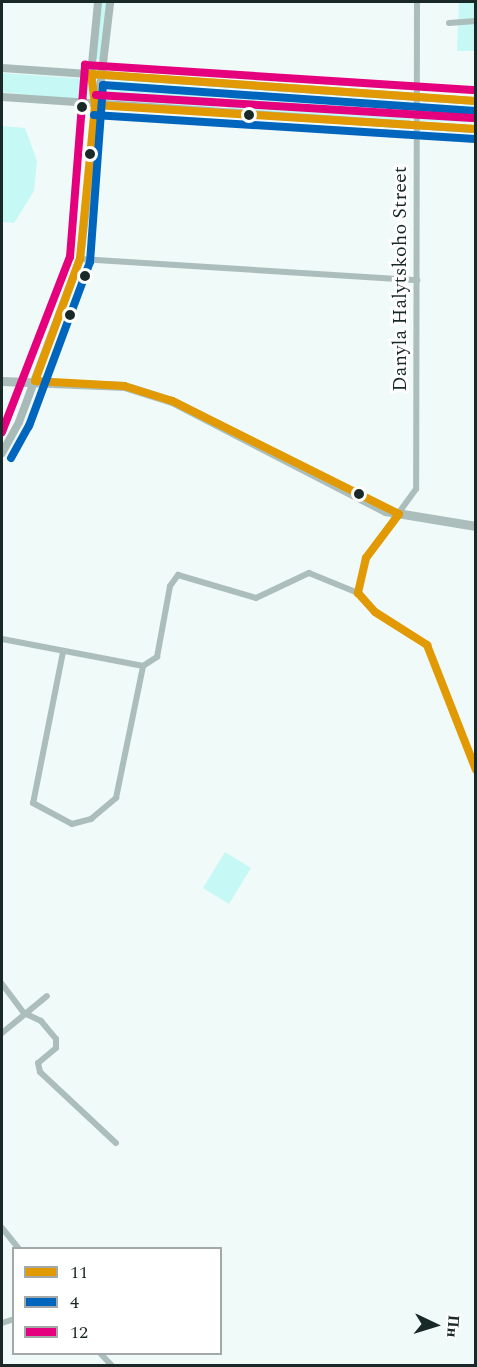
<!DOCTYPE html>
<html>
<head>
<meta charset="utf-8">
<style>
  body { margin:0 }
  #map { position:relative; width:477px; height:1367px; overflow:hidden; background:#f0faf8; font-family:Spectral,serif }
  div>[style] { position:absolute }
  .green>* { inset:0; background:#c6f9f5 }
  .minor>* { height:6px; margin:-3px; padding:0 3px; transform-origin:3px; border-radius:3px; background:#acbebc }
  .secondary>* { height:8px; margin:-4px; padding:0 4px; transform-origin:4px; border-radius:4px; background:#a8bbb9 }
  .primary>* { height:9px; margin:-4.5px; padding:0 4.5px; transform-origin:4.5px; border-radius:4.5px; background:#abbebc }
  .bus-1>* { height:8px; margin:-4px; padding:0 4px; transform-origin:4px; border-radius:4px; background:#e19a04 }
  .bus-2>* { height:8px; margin:-4px; padding:0 4px; transform-origin:4px; border-radius:4px; background:#0065bd }
  .bus-3>* { height:8px; margin:-4px; padding:0 4px; transform-origin:4px; border-radius:4px; background:#e5007d }
  .dots>* { width:16px; height:16px; translate:-50% -50%; box-sizing:border-box; border:3px solid #fff; border-radius:50% }
  span { translate:-50% -50%; white-space:nowrap; text-align:center; line-height:1.15; -webkit-text-stroke:6px #fff; paint-order:stroke }
  .street-label { font-size:20px; color:#192928 }
  .frame { position:absolute; inset:0; border:3px solid #192928; pointer-events:none }
  .legend { position:absolute; left:12px; top:1247px; width:210px; height:108px; box-sizing:border-box; background:#fff; border:2px solid #a3a9a9; margin:0; padding:8px 10px; list-style:none; font-size:18px; color:#192928 }
  .legend li { display:flex; align-items:center; gap:12px; height:30px }
  .legend b { width:30px; border:2px solid #a3a9a9 }
  .north { position:absolute; left:405px; top:1295px; width:60px; height:60px; -webkit-text-stroke:4px #fff; paint-order:stroke; rotate:94deg; font-size:16px; font-weight:700; line-height:24px; text-align:center; color:#192928 }
  .north::after { content:''; display:block; margin:auto; width:21px; height:27px; background:#192928; clip-path:polygon(50% 0,100% 100%,50% 72%,0 100%) }
</style>
</head>
<body>
<div id="map">
  <div class="green">
    <div style="clip-path:polygon(102px 2px,107px 2px,101px 59px,96px 59px)"></div>
    <div style="clip-path:polygon(459px 2px,475px 2px,475px 51px,457px 51px)"></div>
    <div style="clip-path:polygon(2px 73px,87px 79px,91px 97px,85px 101px,2px 92px)"></div>
    <div style="clip-path:polygon(114px 81px,216px 89px,214px 109px,113px 103px,107px 92px)"></div>
    <div style="clip-path:polygon(228px 90px,411px 103px,410px 121px,227px 110px)"></div>
    <div style="clip-path:polygon(421px 104px,475px 106px,475px 122px,421px 121px)"></div>
    <div style="clip-path:polygon(2px 126px,25px 128px,37px 161px,34px 191px,14px 223px,2px 222px)"></div>
    <div style="clip-path:polygon(59px 336px,64px 337px,52px 363px,50px 358px)"></div>
    <div style="clip-path:polygon(225px 852px,251px 868px,229px 904px,203px 888px)"></div>
  </div>
  <div class="minor">
    <div style="left:417px;top:2px;width:487px;rotate:90.1deg"></div>
    <div style="left:416px;top:489px;width:85px;rotate:125.9deg"></div>
    <div style="left:366px;top:558px;width:36px;rotate:103deg"></div>
    <div style="left:358px;top:593px;width:25px;rotate:48deg"></div>
    <div style="left:375px;top:612px;width:62px;rotate:32.4deg"></div>
    <div style="left:427px;top:645px;width:135px;rotate:68.7deg"></div>
    <div style="left:449px;top:23px;width:27px;rotate:-4deg"></div>
    <div style="left:80px;top:259px;width:338px;rotate:3.6deg"></div>
    <div style="left:2px;top:639px;width:144px;rotate:10.8deg"></div>
    <div style="left:143px;top:666px;width:17px;rotate:-33deg"></div>
    <div style="left:157px;top:657px;width:72px;rotate:-79.6deg"></div>
    <div style="left:170px;top:586px;width:14px;rotate:-54deg"></div>
    <div style="left:178px;top:575px;width:81px;rotate:16.4deg"></div>
    <div style="left:256px;top:598px;width:59px;rotate:-25.3deg"></div>
    <div style="left:309px;top:573px;width:53px;rotate:22.2deg"></div>
    <div style="left:63px;top:652px;width:154px;rotate:101.2deg"></div>
    <div style="left:33px;top:803px;width:44px;rotate:28.3deg"></div>
    <div style="left:72px;top:824px;width:20px;rotate:-15deg"></div>
    <div style="left:91px;top:819px;width:33px;rotate:-40deg"></div>
    <div style="left:116px;top:798px;width:135px;rotate:-78.4deg"></div>
    <div style="left:2px;top:984px;width:36px;rotate:53deg"></div>
    <div style="left:24px;top:1013px;width:19px;rotate:25deg"></div>
    <div style="left:41px;top:1021px;width:23px;rotate:50deg"></div>
    <div style="left:56px;top:1039px;width:9px;rotate:90deg"></div>
    <div style="left:56px;top:1048px;width:23px;rotate:140deg"></div>
    <div style="left:38px;top:1063px;width:9px;rotate:77deg"></div>
    <div style="left:40px;top:1072px;width:104px;rotate:43.1deg"></div>
    <div style="left:2px;top:1033px;width:58px;rotate:-39.4deg"></div>
    <div style="left:2px;top:1228px;width:26px;rotate:51deg"></div>
    <div style="left:2px;top:1323px;width:13px;rotate:-18deg"></div>
    <div style="left:101px;top:1354px;width:16px;rotate:47deg"></div>
  </div>
  <div class="secondary">
    <div style="left:2px;top:68px;width:475px;rotate:4deg"></div>
    <div style="left:2px;top:97px;width:475px;rotate:3.9deg"></div>
    <div style="left:95px;top:99px;width:25px;rotate:-99deg"></div>
    <div style="left:91px;top:74px;width:72px;rotate:-84.4deg"></div>
    <div style="left:2px;top:453px;width:35px;rotate:-61deg"></div>
    <div style="left:19px;top:422px;width:174px;rotate:-69.5deg"></div>
    <div style="left:80px;top:259px;width:259px;rotate:-83.3deg"></div>
  </div>
  <div class="primary">
    <div style="left:2px;top:381px;width:122px;rotate:2.3deg"></div>
    <div style="left:124px;top:386px;width:50px;rotate:17.4deg"></div>
    <div style="left:172px;top:401px;width:240px;rotate:27.3deg"></div>
    <div style="left:385px;top:511px;width:92px;rotate:9.4deg"></div>
  </div>
  <div class="bus-1">
    <div style="left:95px;top:105px;width:382px;rotate:3.6deg"></div>
    <div style="left:399px;top:514px;width:254px;rotate:-153.5deg"></div>
    <div style="left:172px;top:401px;width:50px;rotate:-162.6deg"></div>
    <div style="left:124px;top:386px;width:89px;rotate:-176.8deg"></div>
    <div style="left:35px;top:381px;width:130px;rotate:-69.8deg"></div>
    <div style="left:80px;top:259px;width:155px;rotate:-84.4deg"></div>
    <div style="left:95px;top:105px;width:31px;rotate:-97deg"></div>
    <div style="left:91px;top:74px;width:386px;rotate:4deg"></div>
    <div style="left:399px;top:514px;width:55px;rotate:126.9deg"></div>
    <div style="left:366px;top:558px;width:36px;rotate:103deg"></div>
    <div style="left:358px;top:593px;width:25px;rotate:48deg"></div>
    <div style="left:375px;top:612px;width:62px;rotate:32.4deg"></div>
    <div style="left:427px;top:645px;width:134px;rotate:68.6deg"></div>
  </div>
  <div class="bus-2">
    <div style="left:94px;top:115px;width:382px;rotate:3.6deg"></div>
    <div style="left:11px;top:458px;width:37px;rotate:-61deg"></div>
    <div style="left:29px;top:426px;width:175px;rotate:-69.6deg"></div>
    <div style="left:90px;top:262px;width:177px;rotate:-85.8deg"></div>
    <div style="left:103px;top:85px;width:373px;rotate:4deg"></div>
  </div>
  <div class="bus-3">
    <div style="left:96px;top:95px;width:381px;rotate:3.5deg"></div>
    <div style="left:2px;top:432px;width:188px;rotate:-68.8deg"></div>
    <div style="left:70px;top:257px;width:193px;rotate:-85.5deg"></div>
    <div style="left:85px;top:65px;width:392px;rotate:3.7deg"></div>
  </div>
  <div class="dots">
    <div style="left:82px;top:107px;background:#192928"></div>
    <div style="left:249px;top:115px;background:#192928"></div>
    <div style="left:90px;top:154px;background:#192928"></div>
    <div style="left:85px;top:276px;background:#192928"></div>
    <div style="left:70px;top:315px;background:#192928"></div>
    <div style="left:359px;top:494px;background:#192928"></div>
  </div>
  <div class="street-label">
    <span style="left:400px;top:279px;rotate:-90deg">Danyla Halytskoho Street</span>
  </div>
  <div class="frame"></div>
  <ul class="legend">
  <li><b style="height:8px;background:#e19a04"></b>11</li>
  <li><b style="height:8px;background:#0065bd"></b>4</li>
  <li><b style="height:8px;background:#e5007d"></b>12</li>
  </ul>
  <div class="north">Пн</div>
</div>
</body>
</html>
